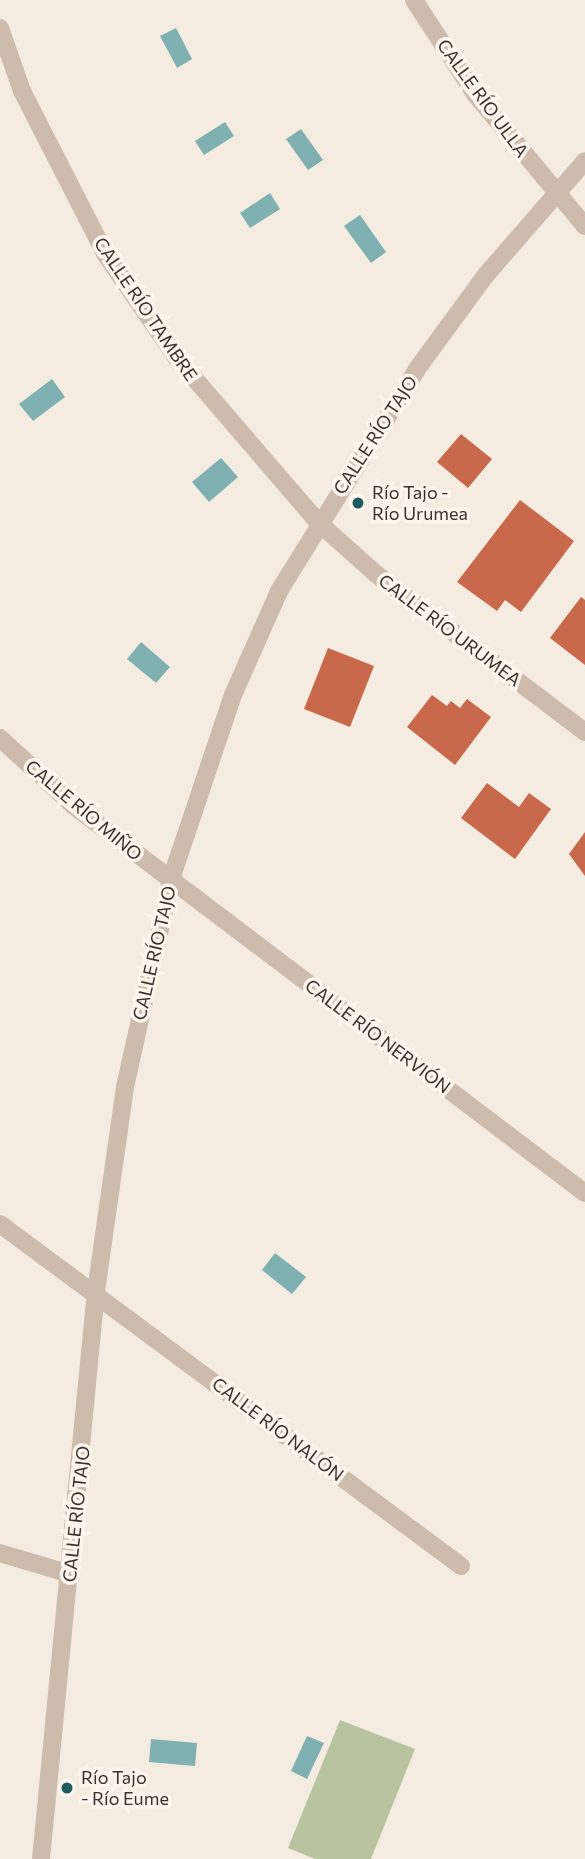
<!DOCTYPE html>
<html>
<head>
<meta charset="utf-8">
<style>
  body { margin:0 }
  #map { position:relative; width:585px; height:1859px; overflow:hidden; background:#f4ebe1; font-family:Commissioner,sans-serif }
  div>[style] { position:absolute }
  .green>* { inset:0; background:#b8c4a0 }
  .water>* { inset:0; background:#7fb0b2 }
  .building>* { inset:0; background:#c8694b }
  .minor>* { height:18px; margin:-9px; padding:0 9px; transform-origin:9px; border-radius:9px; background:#cdbbac }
  .dots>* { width:19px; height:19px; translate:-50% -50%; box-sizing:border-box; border:4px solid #fbf5ee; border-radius:50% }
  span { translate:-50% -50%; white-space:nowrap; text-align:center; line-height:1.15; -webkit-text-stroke:7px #fbf5ee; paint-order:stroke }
  .street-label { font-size:18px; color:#3b302b }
  .poi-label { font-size:18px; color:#3b302b }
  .left { translate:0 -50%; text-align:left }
</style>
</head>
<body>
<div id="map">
  <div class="green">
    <div style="clip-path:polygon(340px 1720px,415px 1749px,371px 1859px,315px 1859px,288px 1848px)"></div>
  </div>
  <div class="water">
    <div style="clip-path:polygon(176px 28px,192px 59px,177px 68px,160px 36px)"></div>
    <div style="clip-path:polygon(225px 122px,234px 136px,204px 155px,195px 141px)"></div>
    <div style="clip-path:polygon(301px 129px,323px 160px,308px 170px,286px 139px)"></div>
    <div style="clip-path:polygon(270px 193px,280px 209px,250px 228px,240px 213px)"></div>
    <div style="clip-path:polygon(360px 215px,386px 252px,371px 263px,344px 226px)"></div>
    <div style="clip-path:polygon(52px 379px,65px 397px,33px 421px,19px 404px)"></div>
    <div style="clip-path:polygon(221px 458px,238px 477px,209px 502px,192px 482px)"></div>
    <div style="clip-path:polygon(141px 642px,170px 667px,156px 683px,127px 659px)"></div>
    <div style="clip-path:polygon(275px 1253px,306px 1277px,292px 1294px,262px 1270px)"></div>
    <div style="clip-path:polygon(307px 1736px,324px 1743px,307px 1779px,291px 1771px)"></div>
    <div style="clip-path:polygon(151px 1739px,197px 1743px,195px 1766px,149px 1762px)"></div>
  </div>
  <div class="building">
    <div style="clip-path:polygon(461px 434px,492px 459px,468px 488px,437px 462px)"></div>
    <div style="clip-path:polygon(520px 500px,574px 541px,521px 612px,505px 600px,497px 611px,457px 582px)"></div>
    <div style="clip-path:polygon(581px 597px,585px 600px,585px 665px,550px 638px)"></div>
    <div style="clip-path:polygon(328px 648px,374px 666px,350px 727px,304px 709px)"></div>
    <div style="clip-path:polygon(432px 695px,447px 706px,451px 701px,460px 708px,467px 699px,491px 717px,455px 765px,407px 727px)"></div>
    <div style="clip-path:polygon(487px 783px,519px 807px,529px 793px,551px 809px,515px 859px,461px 818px)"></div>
    <div style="clip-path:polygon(585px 832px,585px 876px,569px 854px)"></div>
  </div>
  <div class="minor">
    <div style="left:414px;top:0;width:112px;rotate:57deg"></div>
    <div style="left:475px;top:94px;width:172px;rotate:50.2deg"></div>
    <div style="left:0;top:28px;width:67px;rotate:70.8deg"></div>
    <div style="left:22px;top:91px;width:184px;rotate:62.9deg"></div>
    <div style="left:106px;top:255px;width:124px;rotate:55.5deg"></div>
    <div style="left:176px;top:357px;width:219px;rotate:49.3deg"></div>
    <div style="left:319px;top:523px;width:76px;rotate:41.8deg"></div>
    <div style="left:376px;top:574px;width:262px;rotate:37.1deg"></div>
    <div style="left:0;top:738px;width:100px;rotate:42.6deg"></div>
    <div style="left:74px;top:806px;width:641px;rotate:37.14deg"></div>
    <div style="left:0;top:1224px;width:574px;rotate:36.57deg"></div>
    <div style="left:0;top:1553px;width:73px;rotate:16.7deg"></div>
    <div style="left:41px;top:1859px;width:571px;rotate:-84.47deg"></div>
    <div style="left:96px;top:1291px;width:206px;rotate:-81.9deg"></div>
    <div style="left:125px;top:1087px;width:213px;rotate:-77.5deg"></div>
    <div style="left:171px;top:879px;width:194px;rotate:-71.4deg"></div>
    <div style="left:233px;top:695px;width:114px;rotate:-66.1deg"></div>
    <div style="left:279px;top:591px;width:261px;rotate:-58.1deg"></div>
    <div style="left:417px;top:369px;width:115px;rotate:-53.8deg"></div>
    <div style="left:485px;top:276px;width:152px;rotate:-49deg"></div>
  </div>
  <div class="dots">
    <div style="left:358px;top:503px;background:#1f5a5e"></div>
    <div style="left:67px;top:1788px;background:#1f5a5e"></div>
  </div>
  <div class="street-label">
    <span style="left:483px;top:98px;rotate:54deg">CALLE RÍO ULLA</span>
    <span style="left:146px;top:309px;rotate:56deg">CALLE RÍO TAMBRE</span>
    <span style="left:375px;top:435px;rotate:-57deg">CALLE RÍO TAJO</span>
    <span style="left:450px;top:630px;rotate:37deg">CALLE RÍO URUMEA</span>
    <span style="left:84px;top:810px;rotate:40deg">CALLE RÍO MIÑO</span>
    <span style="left:154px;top:953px;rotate:-77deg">CALLE RÍO TAJO</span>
    <span style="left:378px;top:1036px;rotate:37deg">CALLE RÍO NERVIÓN</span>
    <span style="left:278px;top:1429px;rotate:37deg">CALLE RÍO NALÓN</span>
    <span style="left:76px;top:1514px;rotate:-84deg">CALLE RÍO TAJO</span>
  </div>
  <div class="poi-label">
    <span class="left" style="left:372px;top:503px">Río Tajo -<br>Río Urumea</span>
    <span class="left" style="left:81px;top:1788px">Río Tajo<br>- Río Eume</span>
  </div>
</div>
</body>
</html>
